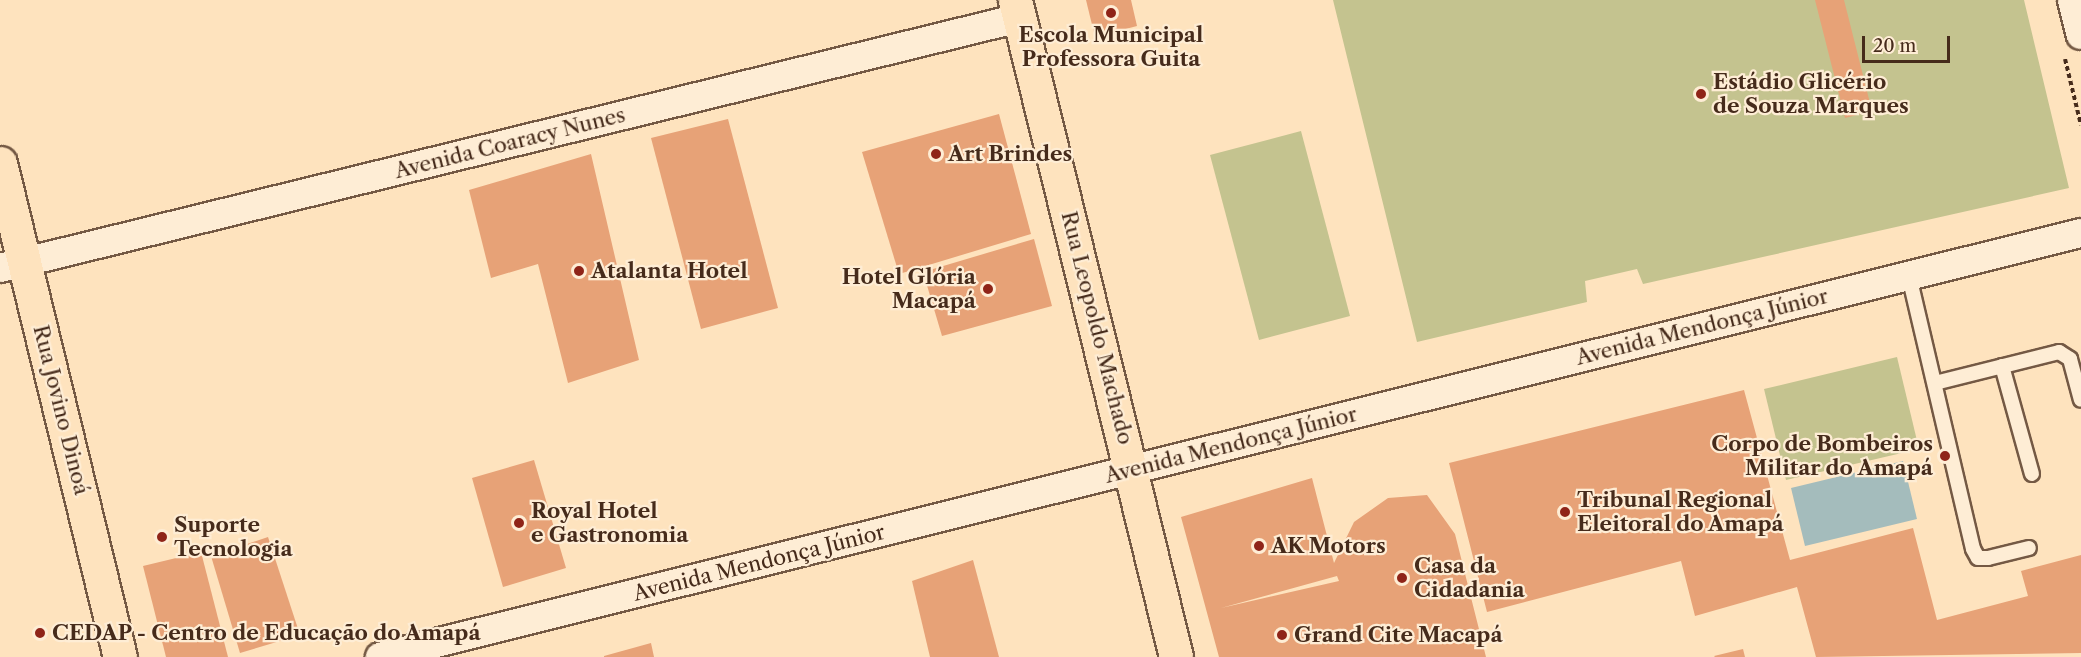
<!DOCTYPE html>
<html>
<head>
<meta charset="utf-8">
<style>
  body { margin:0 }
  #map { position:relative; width:2081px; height:657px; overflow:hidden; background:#fee3be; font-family:"Libre Caslon Text",serif }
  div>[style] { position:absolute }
  .green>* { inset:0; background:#c4c38f }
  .water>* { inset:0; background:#a4bcbc }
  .building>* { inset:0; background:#e7a277 }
  .path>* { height:4px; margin-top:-2px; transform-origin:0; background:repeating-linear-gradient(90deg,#462b1b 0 4.5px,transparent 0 7.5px) }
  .roads { filter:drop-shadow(2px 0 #745944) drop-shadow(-2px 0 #745944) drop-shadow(0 2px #745944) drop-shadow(0 -2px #745944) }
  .lane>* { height:14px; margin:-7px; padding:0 7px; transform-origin:7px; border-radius:7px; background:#feedd5 }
  .street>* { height:28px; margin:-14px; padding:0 14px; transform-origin:14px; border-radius:14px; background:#feedd5 }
  .primary>* { height:33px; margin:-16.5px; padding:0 16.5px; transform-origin:16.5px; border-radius:16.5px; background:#fee3be }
  .dots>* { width:16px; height:16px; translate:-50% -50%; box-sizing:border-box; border:3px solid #feedd5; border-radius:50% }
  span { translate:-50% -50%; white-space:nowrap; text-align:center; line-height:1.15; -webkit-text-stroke:4.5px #feedd5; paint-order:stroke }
  .poi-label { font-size:21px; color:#462b1b; font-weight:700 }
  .left { translate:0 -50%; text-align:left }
  .right { translate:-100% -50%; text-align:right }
  .street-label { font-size:21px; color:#462b1b }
  .scale { position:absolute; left:1862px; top:36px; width:88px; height:27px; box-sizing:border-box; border:3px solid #462b1b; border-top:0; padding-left:8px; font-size:18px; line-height:21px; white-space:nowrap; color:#462b1b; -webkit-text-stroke:4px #feedd5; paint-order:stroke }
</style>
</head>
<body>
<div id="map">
  <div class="green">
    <div style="clip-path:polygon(1333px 0,2024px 0,2069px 188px,1643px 284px,1637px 269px,1585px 281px,1587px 302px,1417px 342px)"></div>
    <div style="clip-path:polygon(1301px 131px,1350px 316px,1259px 340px,1210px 155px)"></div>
    <div style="clip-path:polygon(1897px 357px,1919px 449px,1786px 480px,1764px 389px)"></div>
  </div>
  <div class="water">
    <div style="clip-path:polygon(1903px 461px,1917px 519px,1805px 546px,1791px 488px)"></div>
  </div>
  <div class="building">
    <div style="clip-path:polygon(1086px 0,1131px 0,1137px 26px,1095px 37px)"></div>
    <div style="clip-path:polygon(1815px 0,1844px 0,1872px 111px,1845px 118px)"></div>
    <div style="clip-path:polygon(999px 114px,1031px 234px,899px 274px,862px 152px)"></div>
    <div style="clip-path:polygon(728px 119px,778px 308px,701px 329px,651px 138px)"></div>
    <div style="clip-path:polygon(591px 154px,639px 360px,568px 383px,538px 264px,491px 278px,469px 190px)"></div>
    <div style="clip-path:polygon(1034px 239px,1052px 306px,942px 336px,923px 272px)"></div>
    <div style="clip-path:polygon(1744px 390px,1790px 560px,1913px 528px,1937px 620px,2028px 596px,2021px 571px,2081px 555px,2081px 653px,1816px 657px,1797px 587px,1695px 616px,1681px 561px,1487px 612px,1449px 463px)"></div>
    <div style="clip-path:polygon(534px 460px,566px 568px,503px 587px,472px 478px)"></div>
    <div style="clip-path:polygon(evenodd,1312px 478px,1334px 563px,1354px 522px,1388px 498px,1427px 495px,1455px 534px,1486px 657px,1219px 657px,1181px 517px,1312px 478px,1337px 576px,1339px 581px,1221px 608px,1337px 576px)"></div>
    <div style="clip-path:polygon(268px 537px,300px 635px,240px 653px,211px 556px)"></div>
    <div style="clip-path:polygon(201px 552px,228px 657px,166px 657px,143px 566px)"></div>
    <div style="clip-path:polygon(973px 560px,999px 657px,930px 657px,912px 581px)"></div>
    <div style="clip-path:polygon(651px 643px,654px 657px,604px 657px,604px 656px)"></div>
    <div style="clip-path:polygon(1743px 649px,1745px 657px,1715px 657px,1714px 656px)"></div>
  </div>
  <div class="path">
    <div style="left:2065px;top:59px;width:68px;rotate:76.4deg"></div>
  </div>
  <div class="roads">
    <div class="lane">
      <div style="left:1909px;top:276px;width:280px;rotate:76.8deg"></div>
      <div style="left:1973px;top:549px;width:10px;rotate:61deg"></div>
      <div style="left:1978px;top:558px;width:10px"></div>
      <div style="left:1988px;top:558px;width:42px;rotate:-13.7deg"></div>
      <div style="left:2002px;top:366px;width:112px;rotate:74.5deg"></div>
      <div style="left:1935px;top:383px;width:128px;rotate:-14deg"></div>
      <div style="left:2059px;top:352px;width:13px;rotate:32deg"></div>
      <div style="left:2070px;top:359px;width:42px;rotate:75deg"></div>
    </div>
    <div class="street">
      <div style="left:2072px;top:0;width:36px;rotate:76deg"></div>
      <div style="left:0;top:268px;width:1049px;rotate:-13.78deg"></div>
      <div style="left:380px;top:657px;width:1753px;rotate:-14deg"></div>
    </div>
    <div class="primary">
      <div style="left:1015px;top:0;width:676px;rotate:76.23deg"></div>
      <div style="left:0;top:163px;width:508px;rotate:76.35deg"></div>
    </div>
  </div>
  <div class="dots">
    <div style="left:1111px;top:13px;background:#8f2418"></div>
    <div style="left:1701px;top:94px;background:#8f2418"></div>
    <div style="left:936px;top:154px;background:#8f2418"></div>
    <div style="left:579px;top:271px;background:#8f2418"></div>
    <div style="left:988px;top:289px;background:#8f2418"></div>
    <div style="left:1945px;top:456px;background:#8f2418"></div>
    <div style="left:1565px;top:512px;background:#8f2418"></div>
    <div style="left:519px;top:523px;background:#8f2418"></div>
    <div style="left:162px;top:537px;background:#8f2418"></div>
    <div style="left:1259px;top:546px;background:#8f2418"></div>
    <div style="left:1402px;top:578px;background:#8f2418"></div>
    <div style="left:40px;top:633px;background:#8f2418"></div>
    <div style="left:1282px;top:635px;background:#8f2418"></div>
  </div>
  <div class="poi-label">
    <span style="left:1111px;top:47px">Escola Municipal<br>Professora Guita</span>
    <span class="left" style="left:1713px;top:94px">Estádio Glicério<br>de Souza Marques</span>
    <span class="left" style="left:948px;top:154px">Art Brindes</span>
    <span class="left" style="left:591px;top:271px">Atalanta Hotel</span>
    <span class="right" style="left:976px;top:289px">Hotel Glória<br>Macapá</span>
    <span class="right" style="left:1933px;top:456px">Corpo de Bombeiros<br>Militar do Amapá</span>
    <span class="left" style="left:1577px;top:512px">Tribunal Regional<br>Eleitoral do Amapá</span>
    <span class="left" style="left:531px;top:523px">Royal Hotel<br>e Gastronomia</span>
    <span class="left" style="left:174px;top:537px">Suporte<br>Tecnologia</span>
    <span class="left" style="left:1271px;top:546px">AK Motors</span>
    <span class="left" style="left:1414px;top:578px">Casa da<br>Cidadania</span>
    <span class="left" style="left:52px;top:633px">CEDAP - Centro de Educação do Amapá</span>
    <span class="left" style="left:1294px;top:635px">Grand Cite Macapá</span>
  </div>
  <div class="street-label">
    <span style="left:510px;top:143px;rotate:-14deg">Avenida Coaracy Nunes</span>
    <span style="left:1702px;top:327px;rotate:-14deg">Avenida Mendonça Júnior</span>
    <span style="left:1097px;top:328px;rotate:76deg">Rua Leopoldo Machado</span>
    <span style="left:61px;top:410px;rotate:76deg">Rua Jovino Dinoá</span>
    <span style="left:1231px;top:445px;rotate:-14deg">Avenida Mendonça Júnior</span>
    <span style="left:759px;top:563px;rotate:-14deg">Avenida Mendonça Júnior</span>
  </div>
  <div class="scale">20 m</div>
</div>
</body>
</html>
